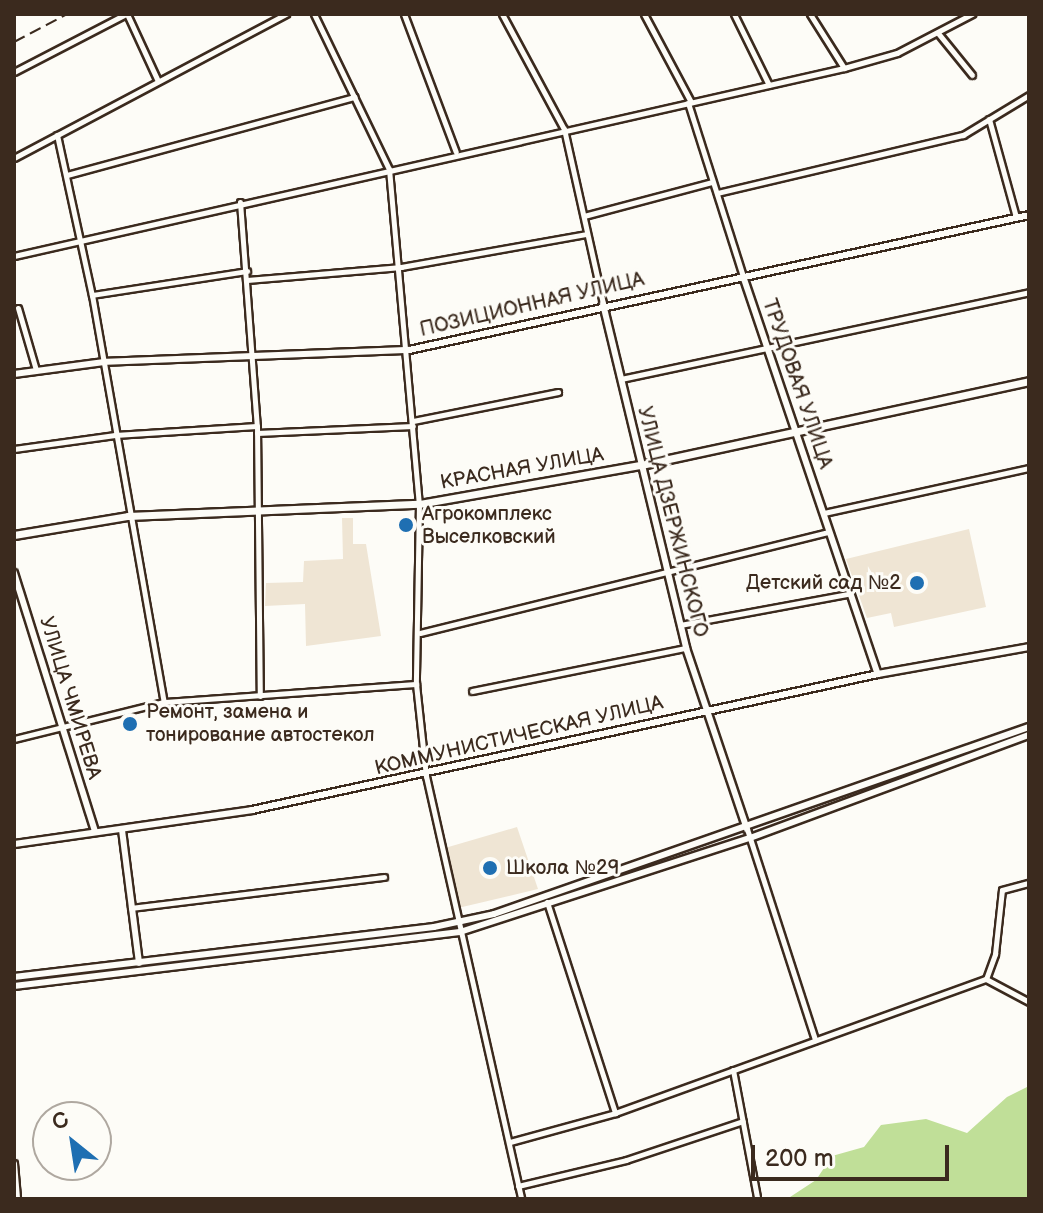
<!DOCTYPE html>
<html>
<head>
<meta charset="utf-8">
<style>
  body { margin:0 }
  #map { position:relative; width:1043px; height:1213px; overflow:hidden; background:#fdfcf7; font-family:"Balsamiq Sans",sans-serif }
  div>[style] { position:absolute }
  .built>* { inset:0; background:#efe5d4 }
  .green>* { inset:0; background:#c0df98 }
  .roads { filter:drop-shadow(2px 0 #3b2a1e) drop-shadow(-2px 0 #3b2a1e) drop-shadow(0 2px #3b2a1e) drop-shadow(0 -2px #3b2a1e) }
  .minor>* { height:5px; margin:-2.5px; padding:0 2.5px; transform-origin:2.5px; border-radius:2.5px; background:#fdfcf7 }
  .tertiary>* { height:6px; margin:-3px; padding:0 3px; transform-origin:3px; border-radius:3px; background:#fdfcf7 }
  .secondary>* { height:7px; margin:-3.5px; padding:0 3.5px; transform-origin:3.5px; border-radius:3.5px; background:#fdfcf7 }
  .rail>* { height:2px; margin-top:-1px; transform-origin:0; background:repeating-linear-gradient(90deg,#3b2a1e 0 12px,transparent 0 18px) }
  .dots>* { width:22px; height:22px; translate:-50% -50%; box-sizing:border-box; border:4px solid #fdfcf7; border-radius:50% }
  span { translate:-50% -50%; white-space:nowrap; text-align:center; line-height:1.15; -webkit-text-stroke:6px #fdfcf7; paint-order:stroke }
  .street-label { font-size:20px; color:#3b2a1e }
  .poi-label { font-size:20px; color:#3b2a1e }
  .left { translate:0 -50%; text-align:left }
  .right { translate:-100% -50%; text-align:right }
  .frame { position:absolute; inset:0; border:16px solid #3b2a1e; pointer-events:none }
  .north { position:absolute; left:32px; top:1101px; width:80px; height:80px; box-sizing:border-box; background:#fdfcf7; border:2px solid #afa8a0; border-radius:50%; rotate:330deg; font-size:22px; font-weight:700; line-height:32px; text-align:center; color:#3b2a1e }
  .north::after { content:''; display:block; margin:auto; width:28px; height:36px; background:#1f6fb2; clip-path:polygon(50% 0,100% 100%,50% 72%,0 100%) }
  .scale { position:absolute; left:751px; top:1145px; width:198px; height:36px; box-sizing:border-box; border:4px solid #3b2a1e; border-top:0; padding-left:10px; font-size:24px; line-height:28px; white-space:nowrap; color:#3b2a1e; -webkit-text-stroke:6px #fdfcf7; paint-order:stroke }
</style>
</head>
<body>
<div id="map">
  <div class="built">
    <div style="clip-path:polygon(342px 518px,353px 518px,353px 544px,366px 544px,381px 636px,306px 646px,305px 604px,265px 606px,266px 583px,303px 582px,304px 561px,343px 559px)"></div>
    <div style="clip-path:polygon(969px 529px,986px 607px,894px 627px,891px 613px,867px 618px,846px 559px)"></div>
    <div style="clip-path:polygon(517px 827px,538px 889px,458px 908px,445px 848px)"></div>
  </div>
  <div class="green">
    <div style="clip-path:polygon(1029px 1079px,1029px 1199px,787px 1199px,816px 1180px,832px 1156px,864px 1147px,881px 1125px,926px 1119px,967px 1133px,1007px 1097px,1027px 1087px)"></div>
  </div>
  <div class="roads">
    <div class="minor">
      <div style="left:127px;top:14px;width:72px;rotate:65.2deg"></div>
      <div style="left:314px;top:14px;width:172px;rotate:64.2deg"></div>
      <div style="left:389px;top:169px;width:336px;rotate:84.9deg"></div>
      <div style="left:419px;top:504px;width:180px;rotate:91deg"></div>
      <div style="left:416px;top:684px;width:93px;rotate:83.8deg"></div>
      <div style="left:426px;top:776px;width:434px;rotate:77.3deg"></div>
      <div style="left:404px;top:14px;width:147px;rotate:69.4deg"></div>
      <div style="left:502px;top:14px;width:131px;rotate:61.7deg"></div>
      <div style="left:564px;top:129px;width:179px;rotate:77.4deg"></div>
      <div style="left:644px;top:14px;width:100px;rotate:61.9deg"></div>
      <div style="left:734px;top:14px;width:79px;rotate:63.8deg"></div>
      <div style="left:810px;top:14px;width:64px;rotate:57.8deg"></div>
      <div style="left:938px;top:33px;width:54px;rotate:51deg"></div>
      <div style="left:14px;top:72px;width:126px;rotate:-27.4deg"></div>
      <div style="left:688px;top:103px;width:182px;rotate:72.4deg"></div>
      <div style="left:989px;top:119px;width:102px;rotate:74.6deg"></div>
      <div style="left:57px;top:135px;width:164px;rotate:77.7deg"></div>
      <div style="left:92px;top:295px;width:413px;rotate:80deg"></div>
      <div style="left:14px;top:158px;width:308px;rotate:-27.9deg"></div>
      <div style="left:67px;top:175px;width:298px;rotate:-15.2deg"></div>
      <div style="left:717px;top:193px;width:253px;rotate:-13.3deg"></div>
      <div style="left:963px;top:135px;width:77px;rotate:-31.2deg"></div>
      <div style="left:240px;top:202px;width:225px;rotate:85.7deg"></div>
      <div style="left:257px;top:426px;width:270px;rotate:89.4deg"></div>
      <div style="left:584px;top:216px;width:132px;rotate:-14.9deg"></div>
      <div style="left:14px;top:256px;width:851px;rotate:-12.76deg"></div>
      <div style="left:844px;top:68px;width:55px;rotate:-15.8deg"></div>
      <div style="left:897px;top:53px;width:85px;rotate:-27.5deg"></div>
      <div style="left:247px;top:280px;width:155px;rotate:-4.8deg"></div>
      <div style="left:401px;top:267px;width:189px;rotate:-10.1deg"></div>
      <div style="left:92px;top:295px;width:157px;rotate:-8.8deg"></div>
      <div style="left:18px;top:308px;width:65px;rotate:73.8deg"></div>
      <div style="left:621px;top:379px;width:417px;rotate:-12deg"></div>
      <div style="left:413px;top:421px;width:148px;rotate:-11.3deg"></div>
      <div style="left:257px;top:433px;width:156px;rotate:-2.6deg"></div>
      <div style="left:14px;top:449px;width:102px;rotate:-7.9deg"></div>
      <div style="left:115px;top:435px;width:142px;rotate:-3.6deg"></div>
      <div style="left:824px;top:513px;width:210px;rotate:-12.4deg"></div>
      <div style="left:680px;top:625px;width:171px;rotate:-10.5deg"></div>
      <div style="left:420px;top:633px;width:421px;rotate:-13.9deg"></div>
      <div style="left:472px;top:691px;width:218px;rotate:-11.4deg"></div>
      <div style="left:14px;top:739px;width:154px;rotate:-13.9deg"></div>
      <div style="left:164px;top:702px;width:253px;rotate:-4.1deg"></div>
      <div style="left:747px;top:829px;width:222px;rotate:72.1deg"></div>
      <div style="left:547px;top:902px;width:222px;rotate:72.1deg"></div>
      <div style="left:131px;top:908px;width:255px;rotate:-7deg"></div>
      <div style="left:986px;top:979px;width:27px;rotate:-70deg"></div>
      <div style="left:995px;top:954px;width:64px;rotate:-83.8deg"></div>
      <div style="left:1002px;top:890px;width:28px;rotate:-15deg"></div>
      <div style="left:986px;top:979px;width:49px;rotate:28.1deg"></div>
      <div style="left:733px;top:1070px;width:129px;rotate:79.3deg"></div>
      <div style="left:510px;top:1142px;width:109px;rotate:-15.4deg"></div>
      <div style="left:615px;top:1113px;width:394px;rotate:-19.9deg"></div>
      <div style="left:14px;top:1163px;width:36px;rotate:85deg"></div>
      <div style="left:518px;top:1186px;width:111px;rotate:-13.5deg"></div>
      <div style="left:626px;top:1160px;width:123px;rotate:-18.4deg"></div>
    </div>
    <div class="tertiary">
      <div style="left:743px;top:276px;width:420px;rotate:71.3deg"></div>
      <div style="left:603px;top:304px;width:354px;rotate:76.4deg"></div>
      <div style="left:686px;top:648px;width:191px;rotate:71.4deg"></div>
      <div style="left:14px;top:374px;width:91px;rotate:-7.6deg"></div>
      <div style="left:104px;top:362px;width:305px;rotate:-2.3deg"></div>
      <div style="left:409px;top:350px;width:635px;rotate:-12.28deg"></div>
      <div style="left:14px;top:573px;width:271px;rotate:72.6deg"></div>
      <div style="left:122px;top:830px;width:134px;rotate:82.7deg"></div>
      <div style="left:14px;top:844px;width:240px;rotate:-8.1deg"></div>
      <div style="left:252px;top:810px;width:641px;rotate:-12.26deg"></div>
      <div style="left:878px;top:674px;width:153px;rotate:-10.1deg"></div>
      <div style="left:14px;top:977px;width:423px;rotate:-6.8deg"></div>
      <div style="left:434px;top:927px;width:61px;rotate:-12.2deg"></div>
      <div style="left:494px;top:914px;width:567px;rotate:-19.27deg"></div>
      <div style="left:14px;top:986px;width:449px;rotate:-6.9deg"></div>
      <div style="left:460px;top:932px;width:305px;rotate:-18deg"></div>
      <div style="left:750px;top:838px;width:297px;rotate:-20.3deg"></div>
    </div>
    <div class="secondary">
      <div style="left:14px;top:535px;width:116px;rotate:-9.5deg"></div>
      <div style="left:128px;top:516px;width:291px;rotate:-2.4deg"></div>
      <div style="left:419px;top:504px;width:225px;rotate:-10deg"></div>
      <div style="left:641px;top:465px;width:397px;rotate:-12.2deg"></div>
    </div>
  </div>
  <div class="rail">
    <div style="left:14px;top:42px;width:60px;rotate:-27.8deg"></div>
  </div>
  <div class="dots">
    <div style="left:406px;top:525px;background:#1f6fb2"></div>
    <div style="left:917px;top:583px;background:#1f6fb2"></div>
    <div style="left:130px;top:724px;background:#1f6fb2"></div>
    <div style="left:490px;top:868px;background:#1f6fb2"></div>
  </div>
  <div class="street-label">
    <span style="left:532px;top:305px;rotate:-13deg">ПОЗИЦИОННАЯ УЛИЦА</span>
    <span style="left:797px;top:384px;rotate:71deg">ТРУДОВАЯ УЛИЦА</span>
    <span style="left:522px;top:469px;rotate:-10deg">КРАСНАЯ УЛИЦА</span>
    <span style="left:672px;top:522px;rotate:76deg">УЛИЦА ДЗЕРЖИНСКОГО</span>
    <span style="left:70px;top:698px;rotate:73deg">УЛИЦА ЧМИРЕВА</span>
    <span style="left:519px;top:736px;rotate:-13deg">КОММУНИСТИЧЕСКАЯ УЛИЦА</span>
  </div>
  <div class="poi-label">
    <span class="left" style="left:422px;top:526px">Агрокомплекс<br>Выселковский</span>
    <span class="right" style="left:901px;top:583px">Детский сад №2</span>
    <span class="left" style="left:146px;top:724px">Ремонт, замена и<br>тонирование автостекол</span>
    <span class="left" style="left:506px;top:868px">Школа №29</span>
  </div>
  <div class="frame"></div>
  <div class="north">С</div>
  <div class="scale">200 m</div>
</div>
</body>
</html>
